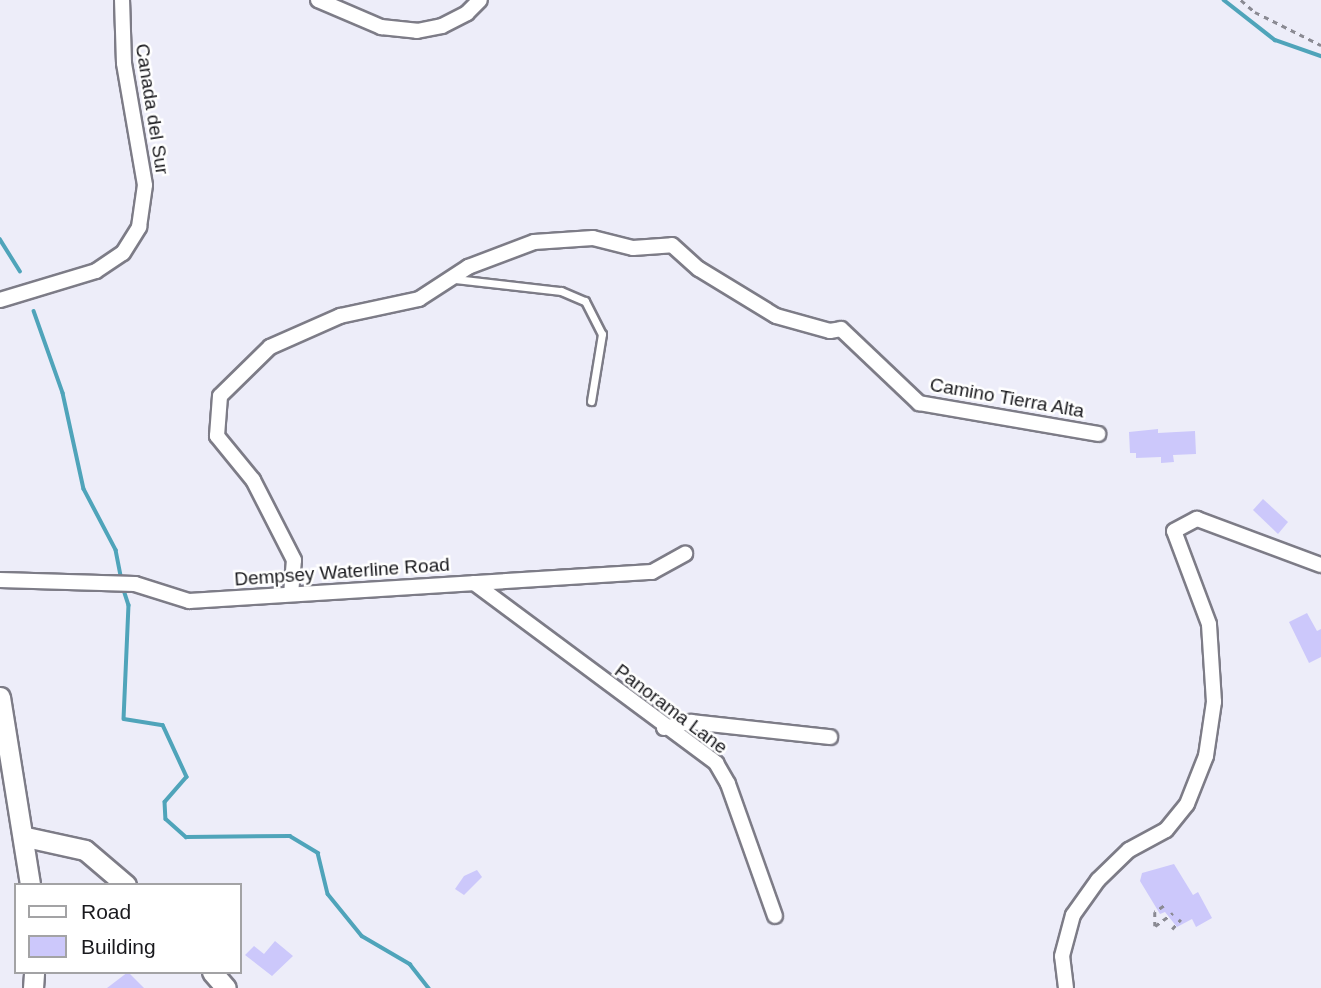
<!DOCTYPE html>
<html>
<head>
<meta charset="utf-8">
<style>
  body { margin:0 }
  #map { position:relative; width:1321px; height:988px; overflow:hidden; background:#ededf9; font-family:Helvetica,sans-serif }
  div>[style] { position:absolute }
  .stream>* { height:3.5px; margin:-1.75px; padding:0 1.75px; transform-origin:1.75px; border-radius:1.75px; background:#4fa4ba }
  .building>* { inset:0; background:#ccc8fb }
  .path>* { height:2.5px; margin-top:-1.25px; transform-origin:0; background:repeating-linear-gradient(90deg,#8a8a93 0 5px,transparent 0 10px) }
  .roads { filter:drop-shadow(2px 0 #7d7c87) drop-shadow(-2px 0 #7d7c87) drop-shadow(0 2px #7d7c87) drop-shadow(0 -2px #7d7c87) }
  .lane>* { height:7px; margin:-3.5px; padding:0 3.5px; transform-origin:3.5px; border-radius:3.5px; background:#fff }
  .street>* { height:14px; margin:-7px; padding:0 7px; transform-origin:7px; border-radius:7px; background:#fff }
  .secondary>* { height:19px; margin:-9.5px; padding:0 9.5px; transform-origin:9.5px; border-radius:9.5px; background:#fff }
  span { translate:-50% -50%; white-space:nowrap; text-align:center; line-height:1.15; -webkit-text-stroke:5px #fff; paint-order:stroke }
  .street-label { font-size:19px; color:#1a1a1e }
  .legend { position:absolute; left:14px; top:883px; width:228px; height:91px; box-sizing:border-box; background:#fff; border:2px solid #a3a3a5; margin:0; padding:9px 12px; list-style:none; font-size:21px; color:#1a1a1e }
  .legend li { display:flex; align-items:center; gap:14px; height:35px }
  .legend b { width:35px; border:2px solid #a3a3a5 }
</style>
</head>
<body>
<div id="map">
  <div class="stream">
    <div style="left:1224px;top:0;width:65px;rotate:38.1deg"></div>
    <div style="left:1275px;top:40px;width:49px;rotate:19.2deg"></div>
    <div style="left:0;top:239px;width:38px;rotate:58deg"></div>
    <div style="left:34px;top:311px;width:87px;rotate:70.5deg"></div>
    <div style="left:63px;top:393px;width:98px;rotate:77.7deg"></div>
    <div style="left:84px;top:489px;width:69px;rotate:62.3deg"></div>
    <div style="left:116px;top:550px;width:31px;rotate:79deg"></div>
    <div style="left:123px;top:587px;width:19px;rotate:72deg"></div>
    <div style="left:129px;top:605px;width:114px;rotate:92.5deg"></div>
    <div style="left:124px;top:719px;width:39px;rotate:9deg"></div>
    <div style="left:163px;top:725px;width:57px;rotate:65.2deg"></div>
    <div style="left:187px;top:777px;width:33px;rotate:131deg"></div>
    <div style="left:165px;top:802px;width:17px;rotate:87deg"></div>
    <div style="left:166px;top:819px;width:27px;rotate:42deg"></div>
    <div style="left:186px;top:837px;width:104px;rotate:-0.6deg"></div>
    <div style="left:290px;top:836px;width:33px;rotate:31deg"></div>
    <div style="left:318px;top:853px;width:42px;rotate:76.3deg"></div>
    <div style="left:328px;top:894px;width:54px;rotate:51deg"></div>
    <div style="left:362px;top:936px;width:56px;rotate:30.3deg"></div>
    <div style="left:410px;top:964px;width:31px;rotate:52deg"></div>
  </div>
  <div class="building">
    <div style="clip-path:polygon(1158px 429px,1158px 433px,1195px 431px,1196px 454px,1173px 455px,1174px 462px,1161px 463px,1161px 457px,1136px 458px,1136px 453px,1130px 453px,1129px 432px)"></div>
    <div style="clip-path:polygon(1263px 499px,1288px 522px,1278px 534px,1253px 510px)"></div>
    <div style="clip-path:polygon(1307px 613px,1317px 631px,1321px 629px,1321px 657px,1309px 663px,1289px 622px)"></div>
    <div style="clip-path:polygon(1174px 864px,1193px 895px,1198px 892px,1212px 918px,1196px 927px,1192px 919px,1177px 927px,1165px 912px,1160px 914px,1140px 881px,1142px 873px)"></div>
    <div style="clip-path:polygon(477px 870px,482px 877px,464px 895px,455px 889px,464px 876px)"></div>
    <div style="clip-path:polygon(275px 941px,293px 956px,272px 976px,245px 955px,254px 946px,264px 954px)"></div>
    <div style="clip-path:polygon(128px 972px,144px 988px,107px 988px)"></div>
  </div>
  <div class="path">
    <div style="left:1241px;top:0;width:18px;rotate:41deg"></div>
    <div style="left:1255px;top:12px;width:74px;rotate:26.6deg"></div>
    <div style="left:1164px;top:906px;width:11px;rotate:146deg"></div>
    <div style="left:1155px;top:912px;width:14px;rotate:90deg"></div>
    <div style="left:1155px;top:926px;width:22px;rotate:-36deg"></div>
    <div style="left:1172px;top:929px;width:13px;rotate:-48deg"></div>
  </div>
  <div class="roads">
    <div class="lane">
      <div style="left:455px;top:279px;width:107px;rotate:6.5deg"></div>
      <div style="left:561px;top:291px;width:26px;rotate:23deg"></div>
      <div style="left:585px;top:301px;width:37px;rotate:63deg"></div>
      <div style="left:602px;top:334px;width:68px;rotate:99.3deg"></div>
    </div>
    <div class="street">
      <div style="left:318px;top:0;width:69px;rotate:23.2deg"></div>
      <div style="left:381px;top:27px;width:36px;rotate:6deg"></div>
      <div style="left:417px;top:31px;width:25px;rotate:-11deg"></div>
      <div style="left:442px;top:26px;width:28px;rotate:-27deg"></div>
      <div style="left:467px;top:13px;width:18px;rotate:-45deg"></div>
      <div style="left:0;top:300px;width:100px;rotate:-16.8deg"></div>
      <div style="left:96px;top:271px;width:32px;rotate:-34deg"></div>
      <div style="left:123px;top:253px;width:31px;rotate:-58deg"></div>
      <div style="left:139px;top:227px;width:42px;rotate:-81.9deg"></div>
      <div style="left:145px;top:185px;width:124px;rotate:-99.8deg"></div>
      <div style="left:124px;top:63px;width:63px;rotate:-91.8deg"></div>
      <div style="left:0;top:580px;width:135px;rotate:1.7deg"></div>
      <div style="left:135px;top:584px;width:57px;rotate:17.5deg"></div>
      <div style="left:189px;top:601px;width:464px;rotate:-3.6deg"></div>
      <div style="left:652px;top:572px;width:38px;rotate:-29deg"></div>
      <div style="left:474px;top:583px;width:302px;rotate:36.6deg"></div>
      <div style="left:716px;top:763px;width:24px;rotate:60deg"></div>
      <div style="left:728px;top:784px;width:140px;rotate:70.4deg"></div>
      <div style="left:291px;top:594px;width:34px;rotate:-85deg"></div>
      <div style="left:294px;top:560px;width:90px;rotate:-117.1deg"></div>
      <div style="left:253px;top:480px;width:57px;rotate:-129.3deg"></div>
      <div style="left:217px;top:436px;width:40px;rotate:-85.7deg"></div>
      <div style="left:220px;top:396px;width:70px;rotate:-44.4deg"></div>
      <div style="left:270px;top:347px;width:77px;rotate:-23.9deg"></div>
      <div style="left:340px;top:316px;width:81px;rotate:-12.1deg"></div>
      <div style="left:419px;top:299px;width:59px;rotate:-33.1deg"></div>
      <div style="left:468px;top:267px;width:71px;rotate:-20.7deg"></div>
      <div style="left:534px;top:242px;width:59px;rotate:-3.9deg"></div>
      <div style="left:593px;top:238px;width:41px;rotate:14deg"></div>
      <div style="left:633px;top:248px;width:39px;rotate:-4deg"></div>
      <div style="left:672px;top:245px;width:36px;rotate:42deg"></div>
      <div style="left:699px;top:269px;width:90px;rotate:31.4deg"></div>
      <div style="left:776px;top:316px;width:56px;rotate:15.5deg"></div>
      <div style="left:830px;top:331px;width:11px;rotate:-10deg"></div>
      <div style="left:841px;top:329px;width:108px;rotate:43.5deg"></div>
      <div style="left:919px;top:403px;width:182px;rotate:9.8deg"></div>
      <div style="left:664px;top:728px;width:28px;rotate:-13deg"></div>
      <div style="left:691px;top:722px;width:140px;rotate:6.2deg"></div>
      <div style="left:1066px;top:988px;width:32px;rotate:-97deg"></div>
      <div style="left:1062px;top:956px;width:42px;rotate:-75deg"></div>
      <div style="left:1073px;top:915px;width:43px;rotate:-54.5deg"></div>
      <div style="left:1098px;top:880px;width:43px;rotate:-44.1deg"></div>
      <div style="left:1129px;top:850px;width:42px;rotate:-28.4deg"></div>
      <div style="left:1166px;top:830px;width:33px;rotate:-51deg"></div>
      <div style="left:1187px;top:804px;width:52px;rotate:-68.4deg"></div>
      <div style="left:1206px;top:756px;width:55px;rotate:-81.6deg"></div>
      <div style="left:1214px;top:702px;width:78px;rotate:-93.7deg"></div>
      <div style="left:1209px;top:624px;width:99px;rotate:-110.6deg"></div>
      <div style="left:1174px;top:531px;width:26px;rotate:-28deg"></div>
      <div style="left:1197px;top:519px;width:132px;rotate:20.4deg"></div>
    </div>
    <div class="secondary">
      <div style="left:0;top:697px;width:190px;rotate:80.9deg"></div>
      <div style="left:26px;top:837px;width:60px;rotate:12.4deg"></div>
      <div style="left:85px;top:850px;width:54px;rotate:40.5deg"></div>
      <div style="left:212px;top:972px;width:21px;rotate:49deg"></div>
      <div style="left:33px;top:988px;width:16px;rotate:-86deg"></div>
    </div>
  </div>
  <div class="street-label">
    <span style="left:152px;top:109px;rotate:81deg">Canada del Sur</span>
    <span style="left:1007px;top:398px;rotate:10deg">Camino Tierra Alta</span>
    <span style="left:342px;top:572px;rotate:-4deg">Dempsey Waterline Road</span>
    <span style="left:671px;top:709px;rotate:37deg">Panorama Lane</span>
  </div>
  <ul class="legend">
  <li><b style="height:9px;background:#fff"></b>Road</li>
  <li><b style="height:19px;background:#ccc8fb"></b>Building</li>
  </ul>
</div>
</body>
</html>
